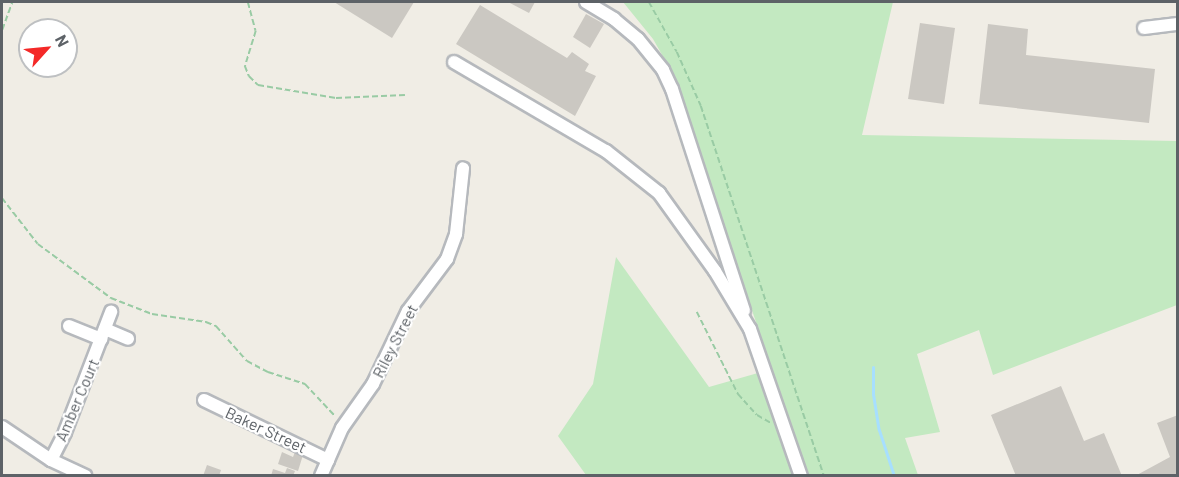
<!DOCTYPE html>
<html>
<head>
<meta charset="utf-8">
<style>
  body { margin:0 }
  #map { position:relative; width:1179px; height:477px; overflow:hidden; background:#f0ede5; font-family:Barlow,sans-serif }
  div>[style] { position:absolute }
  .green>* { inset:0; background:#c3e9c1 }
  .stream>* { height:3px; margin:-1.5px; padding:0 1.5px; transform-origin:1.5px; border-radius:1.5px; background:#a7dfff }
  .building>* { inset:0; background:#cbc8c2 }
  .path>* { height:1.5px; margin-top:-0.75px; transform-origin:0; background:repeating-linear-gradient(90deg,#99cba4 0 6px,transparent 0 9px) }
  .roads { filter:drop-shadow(2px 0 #b6b9bd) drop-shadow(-2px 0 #b6b9bd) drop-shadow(0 2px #b6b9bd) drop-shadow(0 -2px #b6b9bd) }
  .minor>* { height:12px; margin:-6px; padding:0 6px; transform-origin:6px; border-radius:6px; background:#fff }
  span { translate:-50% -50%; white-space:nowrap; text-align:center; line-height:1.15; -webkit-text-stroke:4.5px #fff; paint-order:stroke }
  .street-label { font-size:16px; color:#5d6267 }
  .frame { position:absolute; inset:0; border:3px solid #5d6267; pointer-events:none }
  .north { position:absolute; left:18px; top:18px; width:60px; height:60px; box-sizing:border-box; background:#fff; border:2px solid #bec0c2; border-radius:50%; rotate:63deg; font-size:16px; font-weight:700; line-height:24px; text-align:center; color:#5d6267 }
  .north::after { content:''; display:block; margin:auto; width:21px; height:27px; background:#f42928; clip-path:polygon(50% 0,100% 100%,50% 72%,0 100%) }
</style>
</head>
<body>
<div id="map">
  <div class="green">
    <div style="clip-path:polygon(623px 2px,893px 2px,862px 135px,1177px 141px,1177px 305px,993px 375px,979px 330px,917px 354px,940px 432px,905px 438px,918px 475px,586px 475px,558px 436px,593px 384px,616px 257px,709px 387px,772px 369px,669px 67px,653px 39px)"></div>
  </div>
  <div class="stream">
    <div style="left:873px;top:367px;width:27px;rotate:90deg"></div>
    <div style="left:873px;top:394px;width:36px;rotate:81deg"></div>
    <div style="left:879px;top:430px;width:48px;rotate:71.9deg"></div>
  </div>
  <div class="building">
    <div style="clip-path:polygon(334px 2px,414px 2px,392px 38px)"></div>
    <div style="clip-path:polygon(508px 2px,535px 2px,529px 13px)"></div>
    <div style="clip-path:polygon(480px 5px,567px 58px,572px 52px,589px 64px,585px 71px,596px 76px,575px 116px,456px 44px)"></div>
    <div style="clip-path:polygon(586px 14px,604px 24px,590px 48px,573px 37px)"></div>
    <div style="clip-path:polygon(920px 23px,955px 28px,944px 104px,908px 99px)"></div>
    <div style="clip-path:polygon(988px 24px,1028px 29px,1026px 55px,1155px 69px,1149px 123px,979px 104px)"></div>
    <div style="clip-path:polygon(1061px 386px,1084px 441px,1104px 433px,1122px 476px,1016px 476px,991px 415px)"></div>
    <div style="clip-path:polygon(1178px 415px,1178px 476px,1135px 476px,1170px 457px,1157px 423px)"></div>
    <div style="clip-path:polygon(282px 452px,293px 457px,295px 452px,303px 455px,298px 471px,278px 464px)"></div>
    <div style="clip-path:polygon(207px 465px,221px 470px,219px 476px,203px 476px)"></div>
    <div style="clip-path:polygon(287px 468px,295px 471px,293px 476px,271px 476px,273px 469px,285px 473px)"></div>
  </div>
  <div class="path">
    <div style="left:248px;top:2px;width:30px;rotate:75deg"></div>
    <div style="left:256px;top:31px;width:37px;rotate:107deg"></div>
    <div style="left:245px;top:66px;width:11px;rotate:68deg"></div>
    <div style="left:249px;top:76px;width:13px;rotate:45deg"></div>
    <div style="left:258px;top:85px;width:79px;rotate:9.5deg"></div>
    <div style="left:336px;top:98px;width:69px;rotate:-2.5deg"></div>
    <div style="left:649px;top:2px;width:57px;rotate:60.8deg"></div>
    <div style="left:677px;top:52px;width:59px;rotate:66deg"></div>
    <div style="left:701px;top:106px;width:390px;rotate:71.6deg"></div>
    <div style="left:2px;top:30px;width:30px;rotate:-70deg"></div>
    <div style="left:2px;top:96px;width:2px;rotate:90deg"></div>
    <div style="left:2px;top:198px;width:58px;rotate:52deg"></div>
    <div style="left:38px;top:244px;width:91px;rotate:36.5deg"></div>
    <div style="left:111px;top:298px;width:44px;rotate:21.3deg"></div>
    <div style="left:152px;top:314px;width:55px;rotate:8.4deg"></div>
    <div style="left:206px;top:322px;width:11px;rotate:22deg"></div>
    <div style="left:216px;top:326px;width:47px;rotate:48.5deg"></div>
    <div style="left:247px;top:361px;width:24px;rotate:28deg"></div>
    <div style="left:268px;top:372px;width:39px;rotate:18deg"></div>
    <div style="left:305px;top:384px;width:44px;rotate:46.8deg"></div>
    <div style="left:697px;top:312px;width:92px;rotate:63.4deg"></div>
    <div style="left:738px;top:394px;width:28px;rotate:48deg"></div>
    <div style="left:757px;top:415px;width:16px;rotate:30deg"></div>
  </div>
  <div class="roads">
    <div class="minor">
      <div style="left:586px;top:2px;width:33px;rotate:31deg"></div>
      <div style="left:614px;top:19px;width:31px;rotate:40deg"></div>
      <div style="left:638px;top:39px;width:40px;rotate:51deg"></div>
      <div style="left:663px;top:70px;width:21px;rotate:65deg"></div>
      <div style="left:672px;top:89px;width:233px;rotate:72deg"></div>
      <div style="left:1144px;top:28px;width:34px;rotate:-7deg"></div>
      <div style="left:454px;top:62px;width:176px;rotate:30.4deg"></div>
      <div style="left:606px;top:151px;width:68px;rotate:38.4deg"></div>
      <div style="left:659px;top:193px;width:96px;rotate:54.3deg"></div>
      <div style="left:715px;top:271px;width:68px;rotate:58.9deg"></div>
      <div style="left:750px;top:329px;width:156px;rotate:70.9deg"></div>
      <div style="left:69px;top:326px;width:35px;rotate:22deg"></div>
      <div style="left:105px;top:329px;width:25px;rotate:23deg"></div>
      <div style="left:204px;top:400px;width:138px;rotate:25.8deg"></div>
      <div style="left:2px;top:427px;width:59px;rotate:34deg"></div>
      <div style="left:51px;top:460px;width:38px;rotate:25deg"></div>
      <div style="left:51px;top:460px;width:31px;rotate:-63deg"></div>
      <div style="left:65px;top:432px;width:129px;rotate:-69deg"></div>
      <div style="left:321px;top:476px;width:52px;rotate:-66.4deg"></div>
      <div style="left:342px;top:428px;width:54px;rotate:-54.8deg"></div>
      <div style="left:373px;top:384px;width:81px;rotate:-64.4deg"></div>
      <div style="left:408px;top:311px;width:65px;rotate:-53.1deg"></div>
      <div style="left:447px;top:259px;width:27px;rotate:-70deg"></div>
      <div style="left:456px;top:234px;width:66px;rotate:-83.9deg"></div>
    </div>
  </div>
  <div class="street-label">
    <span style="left:395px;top:341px;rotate:-63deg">Riley Street</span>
    <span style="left:77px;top:400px;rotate:-67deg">Amber Court</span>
    <span style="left:266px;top:430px;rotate:25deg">Baker Street</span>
  </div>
  <div class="frame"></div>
  <div class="north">N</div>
</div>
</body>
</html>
